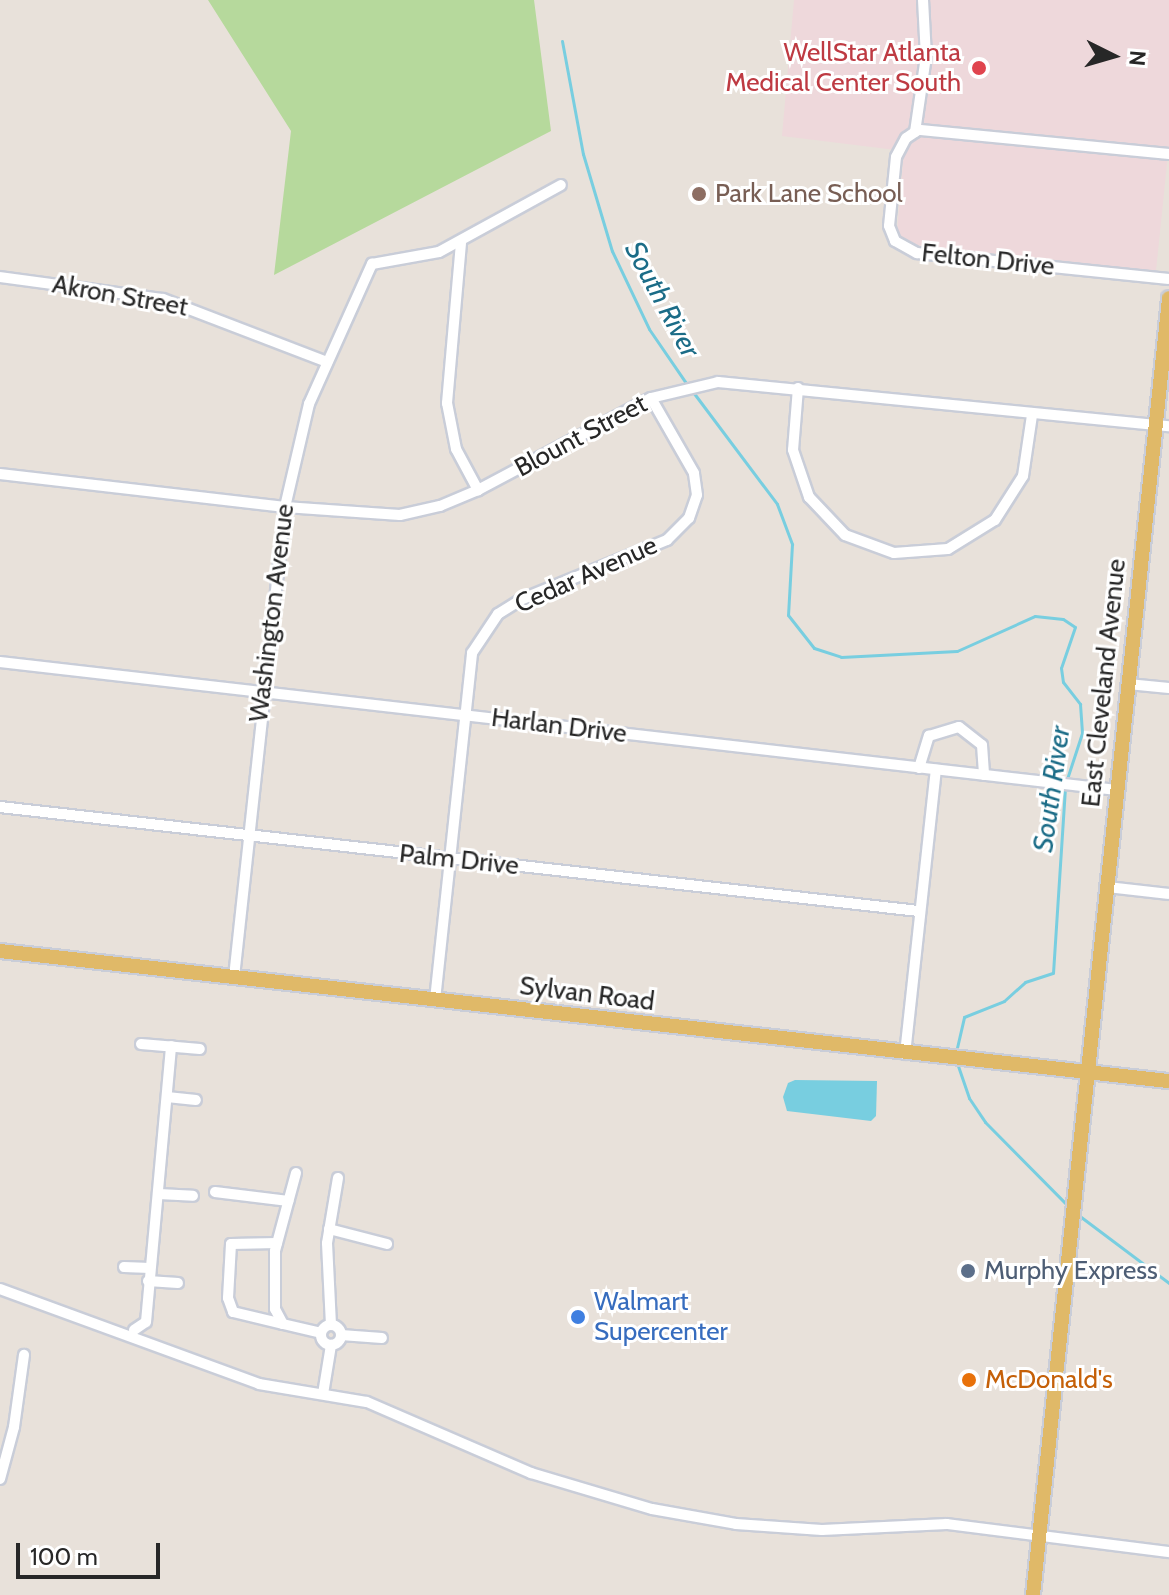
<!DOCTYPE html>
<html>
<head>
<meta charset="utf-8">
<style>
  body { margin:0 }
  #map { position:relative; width:1169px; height:1595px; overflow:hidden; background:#e8e1da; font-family:Cabin,sans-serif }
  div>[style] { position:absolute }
  .medical>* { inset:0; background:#eed8db }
  .green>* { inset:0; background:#b6d99c }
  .water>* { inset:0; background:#78cee0 }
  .stream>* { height:3px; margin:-1.5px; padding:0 1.5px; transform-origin:1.5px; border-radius:1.5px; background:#78cee0 }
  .roads { filter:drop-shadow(2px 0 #c9cdd8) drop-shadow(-2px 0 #c9cdd8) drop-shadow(0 2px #c9cdd8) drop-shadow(0 -2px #c9cdd8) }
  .minor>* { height:10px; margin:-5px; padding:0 5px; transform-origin:5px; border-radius:5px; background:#fff }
  .minor>.ring { margin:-5px; padding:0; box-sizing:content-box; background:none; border:10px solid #fff; border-radius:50% }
  .major>* { height:14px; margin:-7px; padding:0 7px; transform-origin:7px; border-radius:7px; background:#e0b968 }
  .dots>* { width:22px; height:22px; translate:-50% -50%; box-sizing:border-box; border:4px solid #fff; border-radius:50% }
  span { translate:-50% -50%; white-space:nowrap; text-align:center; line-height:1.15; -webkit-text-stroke:6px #fff; paint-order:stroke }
  .health-label { font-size:26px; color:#be3a42 }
  .right { translate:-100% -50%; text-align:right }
  .education-label { font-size:26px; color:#785e54 }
  .left { translate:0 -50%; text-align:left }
  .street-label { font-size:26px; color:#272727 }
  .service-label { font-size:26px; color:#4e5e75 }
  .shop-label { font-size:26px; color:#366cbe }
  .food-label { font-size:26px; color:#c56008 }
  .water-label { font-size:28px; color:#1b6c87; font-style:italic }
  .north { position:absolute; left:1073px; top:16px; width:80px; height:80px; -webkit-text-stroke:6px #fff; paint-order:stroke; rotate:95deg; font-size:22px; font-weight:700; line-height:32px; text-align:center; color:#272727 }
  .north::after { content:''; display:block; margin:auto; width:28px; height:36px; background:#272727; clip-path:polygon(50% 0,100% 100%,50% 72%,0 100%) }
  .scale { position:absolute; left:16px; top:1543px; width:144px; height:36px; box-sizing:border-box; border:4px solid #272727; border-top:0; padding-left:10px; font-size:24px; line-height:28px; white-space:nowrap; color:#272727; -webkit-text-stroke:6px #fff; paint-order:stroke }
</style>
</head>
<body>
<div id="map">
  <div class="medical">
    <div style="clip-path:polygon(794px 0,1169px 0,1169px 144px,1156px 271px,908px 244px,897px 232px,904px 151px,782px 136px)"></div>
  </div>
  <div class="green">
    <div style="clip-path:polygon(208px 0,534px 0,551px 131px,274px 275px,291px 131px)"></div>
  </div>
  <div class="water">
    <div style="clip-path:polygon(795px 1080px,877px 1081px,876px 1116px,871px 1121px,787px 1111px,783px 1097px,788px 1083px)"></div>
  </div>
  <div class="stream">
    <div style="left:562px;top:41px;width:115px;rotate:79.5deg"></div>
    <div style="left:583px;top:154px;width:101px;rotate:73.4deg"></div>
    <div style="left:612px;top:251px;width:86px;rotate:64.6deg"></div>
    <div style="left:649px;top:329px;width:69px;rotate:55.6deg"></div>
    <div style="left:693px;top:392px;width:140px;rotate:53.1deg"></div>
    <div style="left:777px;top:504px;width:43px;rotate:69.4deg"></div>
    <div style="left:792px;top:544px;width:71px;rotate:93.2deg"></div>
    <div style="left:788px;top:615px;width:42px;rotate:51.8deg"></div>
    <div style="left:814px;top:648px;width:28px;rotate:18deg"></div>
    <div style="left:841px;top:657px;width:116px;rotate:-3deg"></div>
    <div style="left:957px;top:651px;width:85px;rotate:-24.2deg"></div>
    <div style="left:1035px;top:616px;width:28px;rotate:6deg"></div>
    <div style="left:1063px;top:619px;width:14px;rotate:34deg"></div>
    <div style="left:1075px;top:627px;width:43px;rotate:108.9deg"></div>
    <div style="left:1061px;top:668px;width:14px;rotate:82deg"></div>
    <div style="left:1063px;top:682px;width:28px;rotate:52deg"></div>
    <div style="left:1080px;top:704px;width:29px;rotate:86deg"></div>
    <div style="left:1082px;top:733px;width:48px;rotate:108.1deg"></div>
    <div style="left:956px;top:1052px;width:36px;rotate:-77deg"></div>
    <div style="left:964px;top:1017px;width:43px;rotate:-21.8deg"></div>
    <div style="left:1004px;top:1001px;width:28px;rotate:-42deg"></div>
    <div style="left:1025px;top:982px;width:29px;rotate:-18deg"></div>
    <div style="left:1053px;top:973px;width:186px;rotate:-86.3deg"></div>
    <div style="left:957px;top:1063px;width:37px;rotate:71deg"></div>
    <div style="left:969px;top:1098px;width:29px;rotate:56deg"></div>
    <div style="left:985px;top:1122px;width:118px;rotate:45.3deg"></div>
    <div style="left:1077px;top:1214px;width:115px;rotate:36.9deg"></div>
  </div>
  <div class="roads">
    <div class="minor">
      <div style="left:915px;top:132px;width:76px;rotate:-81.7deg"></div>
      <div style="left:926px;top:57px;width:57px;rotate:-93deg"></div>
      <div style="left:1169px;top:154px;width:252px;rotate:-174.5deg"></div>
      <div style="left:918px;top:130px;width:14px;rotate:146deg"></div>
      <div style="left:906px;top:138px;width:21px;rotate:118deg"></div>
      <div style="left:896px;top:157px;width:69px;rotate:95.8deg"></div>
      <div style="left:889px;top:226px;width:16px;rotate:68deg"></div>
      <div style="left:895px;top:241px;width:25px;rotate:29deg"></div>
      <div style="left:917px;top:253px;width:253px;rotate:5.9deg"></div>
      <div style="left:461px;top:243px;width:161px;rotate:95deg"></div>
      <div style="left:447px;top:403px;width:47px;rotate:78.9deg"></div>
      <div style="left:456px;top:449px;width:47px;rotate:61.8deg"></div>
      <div style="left:0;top:277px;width:164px;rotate:7.7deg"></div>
      <div style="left:163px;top:299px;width:176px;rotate:21deg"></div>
      <div style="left:798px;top:388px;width:62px;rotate:94.6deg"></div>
      <div style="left:793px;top:450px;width:50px;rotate:71.2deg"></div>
      <div style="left:809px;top:497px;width:52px;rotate:46.5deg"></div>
      <div style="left:845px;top:535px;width:52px;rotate:20.2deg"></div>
      <div style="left:894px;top:553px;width:54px;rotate:-4.2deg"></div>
      <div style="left:948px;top:549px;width:55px;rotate:-31.7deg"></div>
      <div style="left:995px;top:520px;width:52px;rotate:-57.5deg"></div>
      <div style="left:1023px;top:476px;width:62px;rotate:-81.6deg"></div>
      <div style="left:0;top:474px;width:287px;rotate:6.6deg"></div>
      <div style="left:285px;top:507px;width:115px;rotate:4deg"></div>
      <div style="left:400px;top:515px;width:41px;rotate:-12.7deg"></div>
      <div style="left:440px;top:506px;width:41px;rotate:-22.8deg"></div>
      <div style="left:478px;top:490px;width:196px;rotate:-28deg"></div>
      <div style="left:651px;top:398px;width:69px;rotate:-13.4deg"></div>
      <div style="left:718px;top:382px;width:453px;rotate:5.6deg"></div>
      <div style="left:0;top:662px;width:1124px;rotate:6.54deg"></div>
      <div style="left:1128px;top:684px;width:41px;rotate:5.6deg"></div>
      <div style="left:919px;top:768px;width:34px;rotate:-73deg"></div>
      <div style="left:929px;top:736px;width:31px;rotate:-17deg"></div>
      <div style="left:959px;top:727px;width:29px;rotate:38deg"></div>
      <div style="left:982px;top:745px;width:30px;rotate:86deg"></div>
      <div style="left:0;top:807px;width:925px;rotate:6.46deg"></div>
      <div style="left:1108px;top:887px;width:61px;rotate:6.5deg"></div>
      <div style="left:234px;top:977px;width:473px;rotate:-83.8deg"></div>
      <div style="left:285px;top:507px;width:106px;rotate:-76.9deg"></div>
      <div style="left:309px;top:404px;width:154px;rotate:-65.8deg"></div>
      <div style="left:372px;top:264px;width:68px;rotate:-10.2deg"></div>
      <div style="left:439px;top:252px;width:139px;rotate:-28.8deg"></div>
      <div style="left:435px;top:1000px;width:349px;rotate:-83.9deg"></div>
      <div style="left:472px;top:653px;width:47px;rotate:-56.3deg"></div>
      <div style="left:498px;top:614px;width:26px;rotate:-32deg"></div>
      <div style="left:520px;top:600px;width:159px;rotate:-22.2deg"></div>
      <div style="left:667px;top:540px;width:31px;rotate:-45deg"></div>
      <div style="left:689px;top:518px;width:24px;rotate:-71deg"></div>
      <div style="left:697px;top:495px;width:22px;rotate:-98deg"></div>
      <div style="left:694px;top:473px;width:86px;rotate:-119.8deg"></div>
      <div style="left:141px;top:1044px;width:59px;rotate:4.8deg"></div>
      <div style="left:905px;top:1054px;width:286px;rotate:-83.8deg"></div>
      <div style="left:167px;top:1097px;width:29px;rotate:6deg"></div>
      <div style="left:296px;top:1173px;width:81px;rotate:105.1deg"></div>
      <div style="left:275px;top:1251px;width:58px;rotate:90deg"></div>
      <div style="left:275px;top:1309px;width:17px;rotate:62deg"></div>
      <div style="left:283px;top:1324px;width:39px;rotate:13deg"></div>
      <div style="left:215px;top:1192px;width:74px;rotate:7deg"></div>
      <div style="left:159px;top:1194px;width:34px;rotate:3deg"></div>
      <div style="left:329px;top:1229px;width:60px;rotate:14.5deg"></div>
      <div style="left:277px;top:1243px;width:46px;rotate:178.8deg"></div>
      <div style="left:231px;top:1244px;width:54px;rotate:93.2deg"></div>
      <div style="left:228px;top:1298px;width:15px;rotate:70deg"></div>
      <div style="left:233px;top:1312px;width:51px;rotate:13.5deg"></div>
      <div style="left:124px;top:1267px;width:26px;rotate:2deg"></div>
      <div style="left:148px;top:1281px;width:30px;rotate:4deg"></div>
      <div style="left:0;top:1289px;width:276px;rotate:20.1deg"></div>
      <div style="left:259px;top:1384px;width:109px;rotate:9.5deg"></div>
      <div style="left:367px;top:1402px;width:179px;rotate:23.4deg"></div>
      <div style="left:531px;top:1473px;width:126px;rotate:16.6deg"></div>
      <div style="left:652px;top:1509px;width:85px;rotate:10.1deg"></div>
      <div style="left:736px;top:1524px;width:86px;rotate:4deg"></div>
      <div style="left:822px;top:1530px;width:125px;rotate:-2.7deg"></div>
      <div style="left:947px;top:1524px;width:224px;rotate:7.2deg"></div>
      <div style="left:331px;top:1325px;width:82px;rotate:-92.8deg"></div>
      <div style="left:327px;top:1243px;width:66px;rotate:-80.4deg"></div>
      <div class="ring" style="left:321px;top:1325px;width:10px;height:10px"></div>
      <div style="left:134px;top:1330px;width:14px;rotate:-34deg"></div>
      <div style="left:146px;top:1322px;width:277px;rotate:-84.8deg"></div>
      <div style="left:341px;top:1335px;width:41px;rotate:4.2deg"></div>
      <div style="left:323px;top:1394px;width:50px;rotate:-80.7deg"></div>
      <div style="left:0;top:1479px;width:54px;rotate:-74.9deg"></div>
      <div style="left:14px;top:1427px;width:73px;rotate:-82.1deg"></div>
    </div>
    <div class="major">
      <div style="left:0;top:951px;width:1176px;rotate:6.35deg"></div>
      <div style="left:1033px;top:1595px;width:1304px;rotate:-84.01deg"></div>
    </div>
  </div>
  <div class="dots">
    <div style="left:979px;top:68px;background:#e0444e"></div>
    <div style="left:699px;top:194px;background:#8d6e63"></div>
    <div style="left:968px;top:1271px;background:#5c6f8a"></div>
    <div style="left:578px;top:1317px;background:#3f7fe0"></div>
    <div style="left:969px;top:1380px;background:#e8710a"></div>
  </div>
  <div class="health-label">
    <span class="right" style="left:961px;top:68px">WellStar Atlanta<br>Medical Center South</span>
  </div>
  <div class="education-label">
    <span class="left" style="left:715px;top:194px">Park Lane School</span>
  </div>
  <div class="street-label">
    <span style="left:988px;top:260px;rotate:6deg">Felton Drive</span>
    <span style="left:120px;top:296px;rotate:10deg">Akron Street</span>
    <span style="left:581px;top:436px;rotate:-28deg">Blount Street</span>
    <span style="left:586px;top:575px;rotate:-24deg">Cedar Avenue</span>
    <span style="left:272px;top:613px;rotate:-83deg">Washington Avenue</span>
    <span style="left:1104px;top:683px;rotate:-84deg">East Cleveland Avenue</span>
    <span style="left:559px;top:726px;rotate:7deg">Harlan Drive</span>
    <span style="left:459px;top:860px;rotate:6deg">Palm Drive</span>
    <span style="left:587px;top:994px;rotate:7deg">Sylvan Road</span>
  </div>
  <div class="service-label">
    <span class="left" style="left:984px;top:1271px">Murphy Express</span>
  </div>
  <div class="shop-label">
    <span class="left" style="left:594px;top:1317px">Walmart<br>Supercenter</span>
  </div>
  <div class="food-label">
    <span class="left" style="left:985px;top:1380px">McDonald's</span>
  </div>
  <div class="water-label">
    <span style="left:663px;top:299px;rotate:62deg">South River</span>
    <span style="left:1051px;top:789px;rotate:-82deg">South River</span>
  </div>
  <div class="north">N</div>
  <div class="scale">100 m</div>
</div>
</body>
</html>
